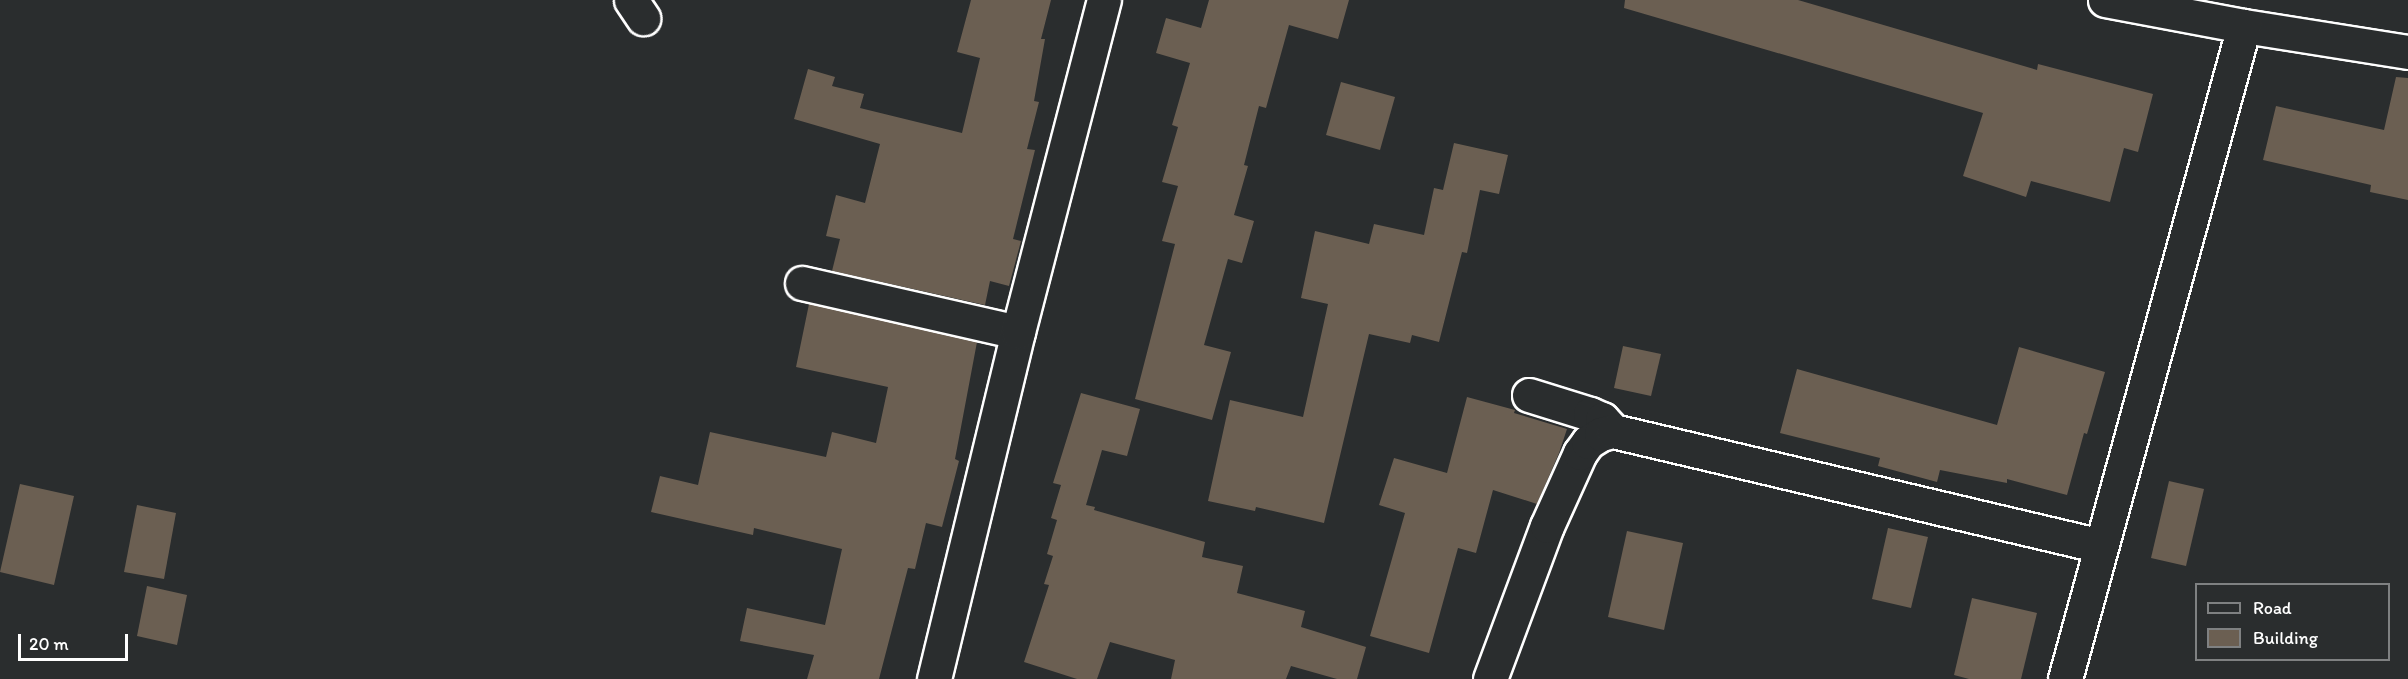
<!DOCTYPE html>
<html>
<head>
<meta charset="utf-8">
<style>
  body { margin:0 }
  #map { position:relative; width:2408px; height:679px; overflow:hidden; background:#2a2d2e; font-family:Itim,sans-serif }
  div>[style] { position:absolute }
  .building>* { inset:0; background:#6b5f52 }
  .roads { filter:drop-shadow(2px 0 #fff) drop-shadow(-2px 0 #fff) drop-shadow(0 2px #fff) drop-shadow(0 -2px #fff) }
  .minor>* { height:33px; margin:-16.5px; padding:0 16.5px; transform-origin:16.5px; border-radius:16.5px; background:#2a2d2e }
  span { translate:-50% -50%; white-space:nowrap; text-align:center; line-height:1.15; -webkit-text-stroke:6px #2a2d2e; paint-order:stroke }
  .legend { position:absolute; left:2195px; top:583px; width:195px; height:78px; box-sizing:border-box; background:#2a2d2e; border:2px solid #7f8182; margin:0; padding:8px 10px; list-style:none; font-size:18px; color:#fff }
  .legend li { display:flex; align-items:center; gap:12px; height:30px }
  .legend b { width:30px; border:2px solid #7f8182 }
  .scale { position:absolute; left:18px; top:634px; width:110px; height:27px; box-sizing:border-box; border:3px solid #fff; border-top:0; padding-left:8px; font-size:18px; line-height:21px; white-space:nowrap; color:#fff; -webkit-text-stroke:4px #2a2d2e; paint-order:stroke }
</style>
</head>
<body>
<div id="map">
  <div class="building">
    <div style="clip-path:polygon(971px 0,1051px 0,1041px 39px,1045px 39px,1034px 101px,1039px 102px,1027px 149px,1035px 150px,1013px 239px,1021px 241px,1009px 286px,990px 281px,985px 305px,832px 271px,840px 239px,826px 236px,836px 195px,865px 203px,880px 144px,794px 119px,808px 69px,835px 77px,832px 86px,864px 94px,860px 108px,962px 133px,980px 58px,957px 52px)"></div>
    <div style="clip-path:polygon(1209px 0,1349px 0,1338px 39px,1289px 25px,1266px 108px,1259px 106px,1244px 165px,1248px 166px,1234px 215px,1254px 221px,1242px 263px,1228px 259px,1204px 345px,1231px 352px,1212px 420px,1135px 399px,1175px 244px,1162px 241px,1178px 186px,1162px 182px,1178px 127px,1172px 125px,1190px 63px,1156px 53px,1166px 18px,1201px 28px)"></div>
    <div style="clip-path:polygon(1625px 0,1798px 0,2037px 70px,2038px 64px,2153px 94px,2138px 152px,2124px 148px,2110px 202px,2031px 181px,2026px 197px,1963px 176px,1983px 113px,1624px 8px)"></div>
    <div style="clip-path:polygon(2396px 77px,2408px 78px,2408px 200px,2370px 192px,2371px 185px,2263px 160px,2276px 106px,2384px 130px)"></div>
    <div style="clip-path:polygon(1341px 82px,1395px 97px,1380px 150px,1326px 135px)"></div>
    <div style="clip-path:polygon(1454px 143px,1508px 155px,1499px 194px,1480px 190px,1467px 253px,1462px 252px,1439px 342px,1412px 335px,1410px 343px,1369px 334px,1324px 523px,1256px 507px,1255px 511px,1208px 501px,1230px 400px,1303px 417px,1328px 304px,1301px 298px,1315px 231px,1369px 244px,1374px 224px,1424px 235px,1434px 188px,1443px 190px)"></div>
    <div style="clip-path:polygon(809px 304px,977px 342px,955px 459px,959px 461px,942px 527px,926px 523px,915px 569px,908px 568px,879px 679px,807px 679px,814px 655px,740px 641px,747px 608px,825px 625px,842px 549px,754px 528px,753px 535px,651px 512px,660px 476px,698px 485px,710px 432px,826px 457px,832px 432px,876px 443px,888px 387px,796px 367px)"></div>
    <div style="clip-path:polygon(1623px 346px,1661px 354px,1651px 396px,1614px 388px)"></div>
    <div style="clip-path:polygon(2019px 347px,2105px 372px,2087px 434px,2084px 433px,2067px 495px,2007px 479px,2007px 483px,1940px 470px,1937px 482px,1878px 466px,1880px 458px,1780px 433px,1797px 369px,1997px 425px)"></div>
    <div style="clip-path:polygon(1081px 393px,1140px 409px,1127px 456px,1102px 450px,1086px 505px,1095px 507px,1094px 510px,1205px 542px,1202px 557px,1243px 566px,1237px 593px,1305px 611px,1301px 627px,1366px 647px,1357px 679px,1337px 679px,1291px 666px,1286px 679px,1171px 679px,1175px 660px,1110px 642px,1097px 679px,1077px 679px,1024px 662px,1049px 585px,1044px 584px,1053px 556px,1047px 554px,1057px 520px,1051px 518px,1061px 485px,1053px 483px)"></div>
    <div style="clip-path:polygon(1467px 397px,1515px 410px,1514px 413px,1567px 429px,1559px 453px,1537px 504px,1493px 490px,1476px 553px,1458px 548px,1429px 653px,1370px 636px,1405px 513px,1379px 505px,1394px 458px,1447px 473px)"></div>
    <div style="clip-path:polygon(2169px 481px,2204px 489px,2186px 566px,2151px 558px)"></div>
    <div style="clip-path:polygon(20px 484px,74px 496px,54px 585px,0 572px)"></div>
    <div style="clip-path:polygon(137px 505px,176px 513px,164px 579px,124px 572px)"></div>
    <div style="clip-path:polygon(1888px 528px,1928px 537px,1911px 608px,1872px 599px)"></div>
    <div style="clip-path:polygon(1627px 531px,1683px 543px,1664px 630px,1608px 617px)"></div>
    <div style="clip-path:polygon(147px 586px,187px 595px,177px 645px,137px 636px)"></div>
    <div style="clip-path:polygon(1972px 598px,2037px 613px,2021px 679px,1969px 679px,1954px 675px)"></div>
  </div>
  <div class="roads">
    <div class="minor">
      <div style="left:631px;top:0;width:22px;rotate:56deg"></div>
      <div style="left:2105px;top:0;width:141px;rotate:10.6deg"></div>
      <div style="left:2244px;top:26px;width:166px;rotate:9deg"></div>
      <div style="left:802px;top:283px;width:221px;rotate:12.8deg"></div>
      <div style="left:1529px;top:395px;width:64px;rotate:17.3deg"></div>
      <div style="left:1590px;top:414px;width:13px;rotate:23deg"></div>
      <div style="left:1602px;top:419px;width:16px;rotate:47deg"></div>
      <div style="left:934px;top:679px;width:357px;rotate:-76.4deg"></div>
      <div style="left:1018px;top:332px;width:343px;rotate:-75.5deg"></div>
      <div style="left:1490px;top:679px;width:163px;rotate:-69.6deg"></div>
      <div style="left:1547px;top:526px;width:80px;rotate:-65.7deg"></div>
      <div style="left:1580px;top:453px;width:14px;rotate:-54deg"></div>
      <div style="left:1588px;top:442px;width:15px;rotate:-32deg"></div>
      <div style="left:1601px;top:434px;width:12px;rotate:-14deg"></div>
      <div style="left:1613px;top:431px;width:501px;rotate:13.26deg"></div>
      <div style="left:2065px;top:679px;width:677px;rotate:-74.67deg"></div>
    </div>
  </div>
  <ul class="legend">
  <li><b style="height:8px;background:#2a2d2e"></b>Road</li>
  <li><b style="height:16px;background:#6b5f52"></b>Building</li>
  </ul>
  <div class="scale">20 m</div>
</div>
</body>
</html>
